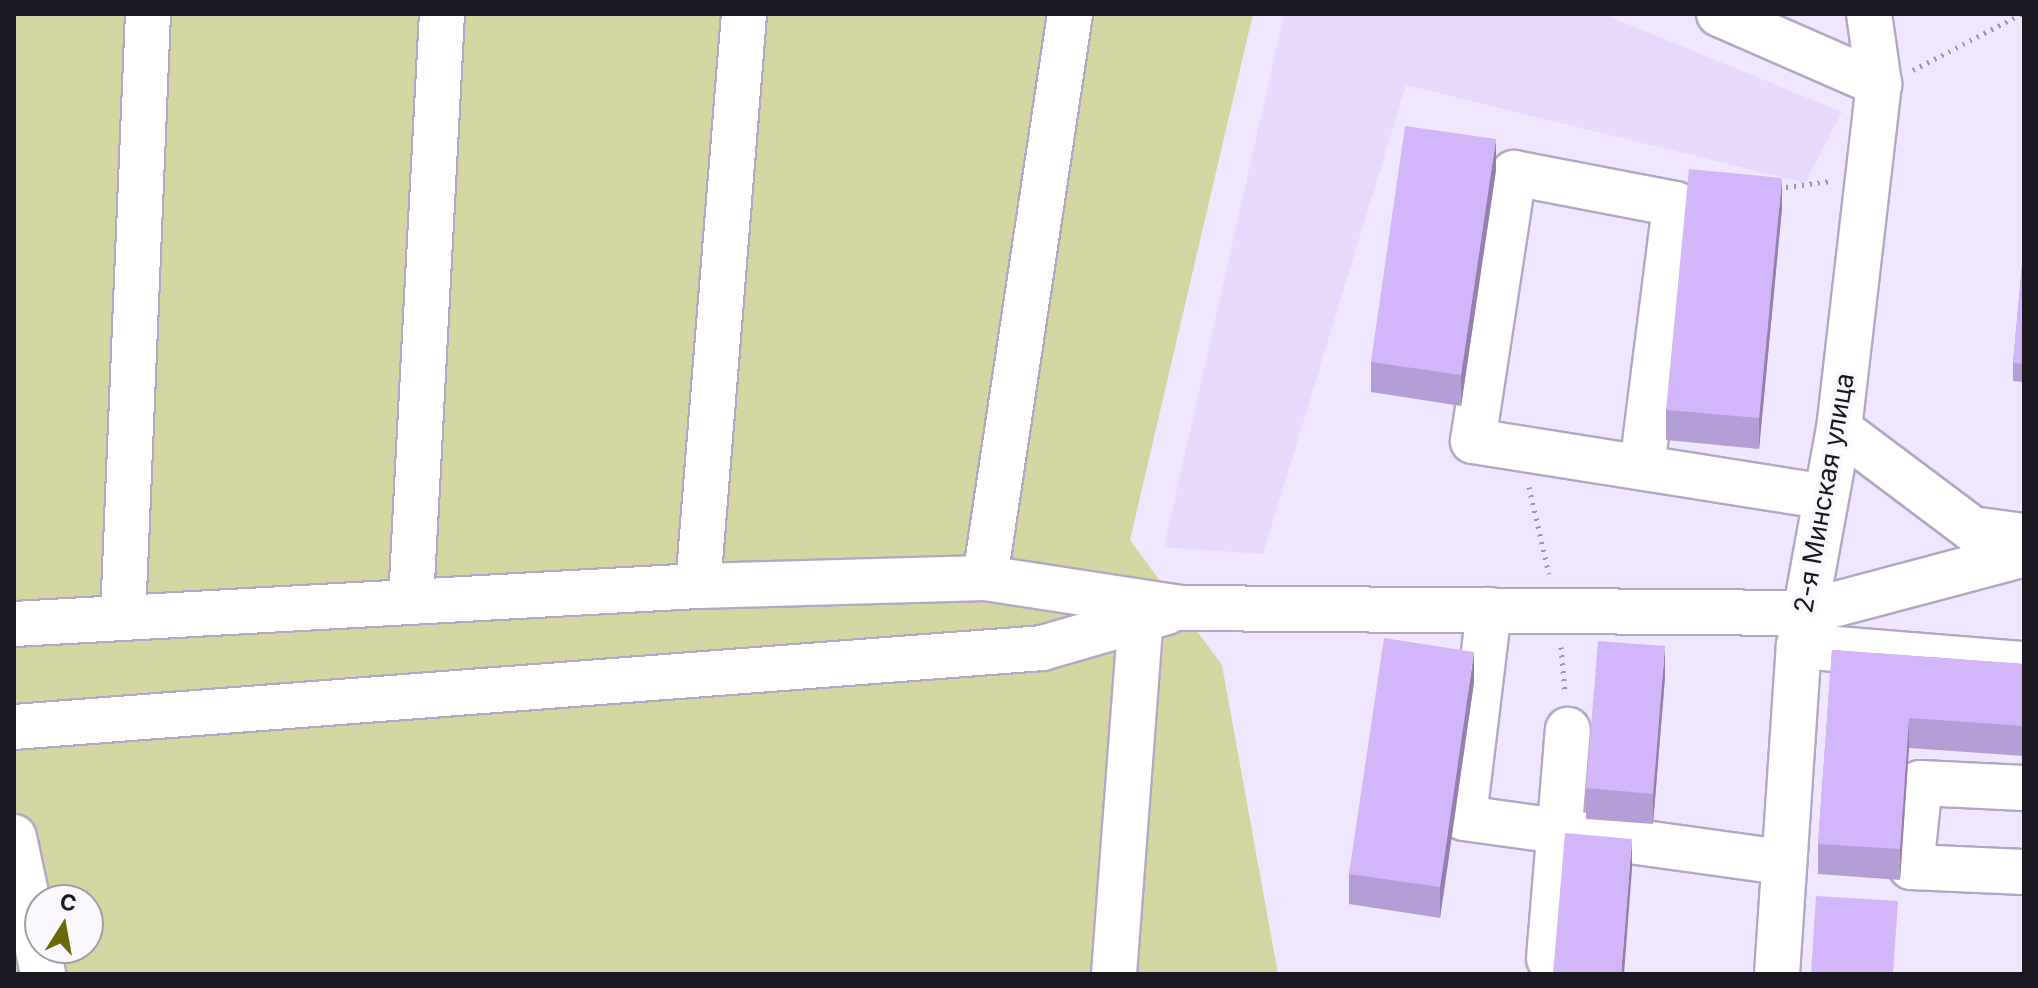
<!DOCTYPE html>
<html>
<head>
<meta charset="utf-8">
<style>
  body { margin:0 }
  #map { position:relative; width:2038px; height:988px; overflow:hidden; background:#f0e7fe; font-family:Inter,sans-serif }
  div>[style] { position:absolute }
  .built>* { inset:0; background:#e8d9fd }
  .green>* { inset:0; background:#d4d6a1 }
  .path>* { height:5px; margin-top:-2.5px; transform-origin:0; background:repeating-linear-gradient(90deg,#9d96a7 0 2px,transparent 0 8px) }
  .roads { filter:drop-shadow(2px 0 #b3a8c3) drop-shadow(-2px 0 #b3a8c3) drop-shadow(0 2px #b3a8c3) drop-shadow(0 -2px #b3a8c3) }
  .minor>* { height:44px; margin:-22px; padding:0 22px; transform-origin:22px; border-radius:22px; background:#fff }
  .wall>* { inset:0; background:#b59dd6 }
  .shaded-wall>* { inset:0; background:#947fae }
  .building>* { inset:0; background:#d3b6f9 }
  span { translate:-50% -50%; white-space:nowrap; text-align:center; line-height:1.15; -webkit-text-stroke:8px #faf7fd; paint-order:stroke }
  .street-label { font-size:26px; color:#1c1822 }
  .frame { position:absolute; inset:0; border:16px solid #1c1822; pointer-events:none }
  .north { position:absolute; left:24px; top:884px; width:80px; height:80px; box-sizing:border-box; background:#faf7fd; border:2px solid #a19ea5; border-radius:50%; rotate:11deg; font-size:22px; font-weight:700; line-height:32px; text-align:center; color:#1c1822 }
  .north::after { content:''; display:block; margin:auto; width:28px; height:36px; background:#6a6906; clip-path:polygon(50% 0,100% 100%,50% 72%,0 100%) }
</style>
</head>
<body>
<div id="map">
  <div class="built">
    <div style="clip-path:polygon(1284px 14px,1603px 14px,1842px 112px,1805px 183px,1406px 85px,1263px 554px,1164px 547px)"></div>
  </div>
  <div class="green">
    <div style="clip-path:polygon(evenodd,14px 14px,1253px 14px,1130px 540px,1222px 665px,1278px 974px,14px 974px,14px 14px,40px 900px,88px 900px,88px 948px,40px 948px,40px 900px)"></div>
  </div>
  <div class="path">
    <div style="left:1913px;top:70px;width:122px;rotate:-27.4deg"></div>
    <div style="left:1778px;top:188px;width:53px;rotate:-7.5deg"></div>
    <div style="left:1529px;top:487px;width:89px;rotate:77.1deg"></div>
    <div style="left:1561px;top:647px;width:46px;rotate:85deg"></div>
  </div>
  <div class="roads">
    <div class="minor">
      <div style="left:1719px;top:14px;width:175px;rotate:23.6deg"></div>
      <div style="left:1839px;top:429px;width:166px;rotate:36.9deg"></div>
      <div style="left:1972px;top:529px;width:52px;rotate:7.7deg"></div>
      <div style="left:1642px;top:467px;width:265px;rotate:-82.8deg"></div>
      <div style="left:1675px;top:204px;width:164px;rotate:-169.1deg"></div>
      <div style="left:1514px;top:173px;width:271px;rotate:98.7deg"></div>
      <div style="left:1473px;top:441px;width:356px;rotate:9deg"></div>
      <div style="left:985px;top:578px;width:570px;rotate:-81.43deg"></div>
      <div style="left:698px;top:586px;width:574px;rotate:-85.4deg"></div>
      <div style="left:411px;top:601px;width:588px;rotate:-86.98deg"></div>
      <div style="left:1489px;top:610px;width:209px;rotate:96.9deg"></div>
      <div style="left:1464px;top:818px;width:322px;rotate:7.9deg"></div>
      <div style="left:123px;top:617px;width:604px;rotate:-87.63deg"></div>
      <div style="left:14px;top:624px;width:685px;rotate:-3.18deg"></div>
      <div style="left:698px;top:586px;width:287px;rotate:-1.6deg"></div>
      <div style="left:985px;top:578px;width:198px;rotate:8.7deg"></div>
      <div style="left:1181px;top:608px;width:622px;rotate:0.46deg"></div>
      <div style="left:1803px;top:613px;width:229px;rotate:-14.9deg"></div>
      <div style="left:1799px;top:646px;width:226px;rotate:4.6deg"></div>
      <div style="left:14px;top:727px;width:1031px;rotate:-4.39deg"></div>
      <div style="left:1042px;top:648px;width:130px;rotate:-16.1deg"></div>
      <div style="left:2024px;top:788px;width:104px;rotate:-177.2deg"></div>
      <div style="left:1920px;top:783px;width:84px;rotate:96.1deg"></div>
      <div style="left:1911px;top:867px;width:113px;rotate:2.5deg"></div>
      <div style="left:14px;top:837px;width:140px;rotate:78deg"></div>
      <div style="left:1549px;top:959px;width:230px;rotate:-85.3deg"></div>
      <div style="left:1114px;top:974px;width:356px;rotate:-85.7deg"></div>
      <div style="left:1777px;top:974px;width:329px;rotate:-86.2deg"></div>
      <div style="left:1799px;top:646px;width:221px;rotate:-79.6deg"></div>
      <div style="left:1839px;top:429px;width:347px;rotate:-83.4deg"></div>
      <div style="left:1879px;top:84px;width:71px;rotate:-98.1deg"></div>
    </div>
  </div>
  <div class="wall">
    <div style="clip-path:polygon(1496px 170px,1461px 406px,1371px 392px,1371px 362px)"></div>
    <div style="clip-path:polygon(1782px 208px,1759px 449px,1666px 440px,1666px 410px)"></div>
    <div style="clip-path:polygon(2024px 244px,2024px 382px,2013px 381px,2013px 363px)"></div>
    <div style="clip-path:polygon(1832px 650px,2024px 664px,2024px 756px,1909px 748px,1900px 880px,1818px 874px,1818px 844px)"></div>
    <div style="clip-path:polygon(1665px 677px,1653px 824px,1586px 819px,1586px 788px)"></div>
    <div style="clip-path:polygon(1474px 682px,1440px 918px,1349px 904px,1349px 874px)"></div>
  </div>
  <div class="shaded-wall">
    <div style="clip-path:polygon(1496px 139px,1496px 170px,1461px 406px,1461px 375px)"></div>
    <div style="clip-path:polygon(1782px 178px,1782px 208px,1759px 449px,1759px 418px)"></div>
    <div style="clip-path:polygon(1665px 646px,1665px 677px,1653px 824px,1653px 794px)"></div>
    <div style="clip-path:polygon(1474px 652px,1474px 682px,1440px 918px,1440px 887px)"></div>
    <div style="clip-path:polygon(1909px 718px,1909px 748px,1900px 880px,1900px 849px)"></div>
    <div style="clip-path:polygon(1632px 839px,1632px 869px,1624px 974px,1621px 974px)"></div>
  </div>
  <div class="building">
    <div style="clip-path:polygon(1405px 126px,1496px 139px,1461px 375px,1371px 362px)"></div>
    <div style="clip-path:polygon(1689px 169px,1782px 178px,1759px 418px,1666px 410px)"></div>
    <div style="clip-path:polygon(2024px 244px,2024px 364px,2013px 363px)"></div>
    <div style="clip-path:polygon(1384px 638px,1474px 652px,1440px 887px,1349px 874px)"></div>
    <div style="clip-path:polygon(1598px 641px,1665px 646px,1653px 794px,1586px 788px)"></div>
    <div style="clip-path:polygon(1832px 650px,2024px 664px,2024px 726px,1909px 718px,1900px 849px,1818px 844px)"></div>
    <div style="clip-path:polygon(1565px 833px,1632px 839px,1621px 974px,1553px 974px)"></div>
    <div style="clip-path:polygon(1816px 896px,1898px 901px,1893px 974px,1811px 974px)"></div>
  </div>
  <div class="street-label">
    <span style="left:1824px;top:493px;rotate:-80deg">2-я Минская улица</span>
  </div>
  <div class="frame"></div>
  <div class="north">С</div>
</div>
</body>
</html>
